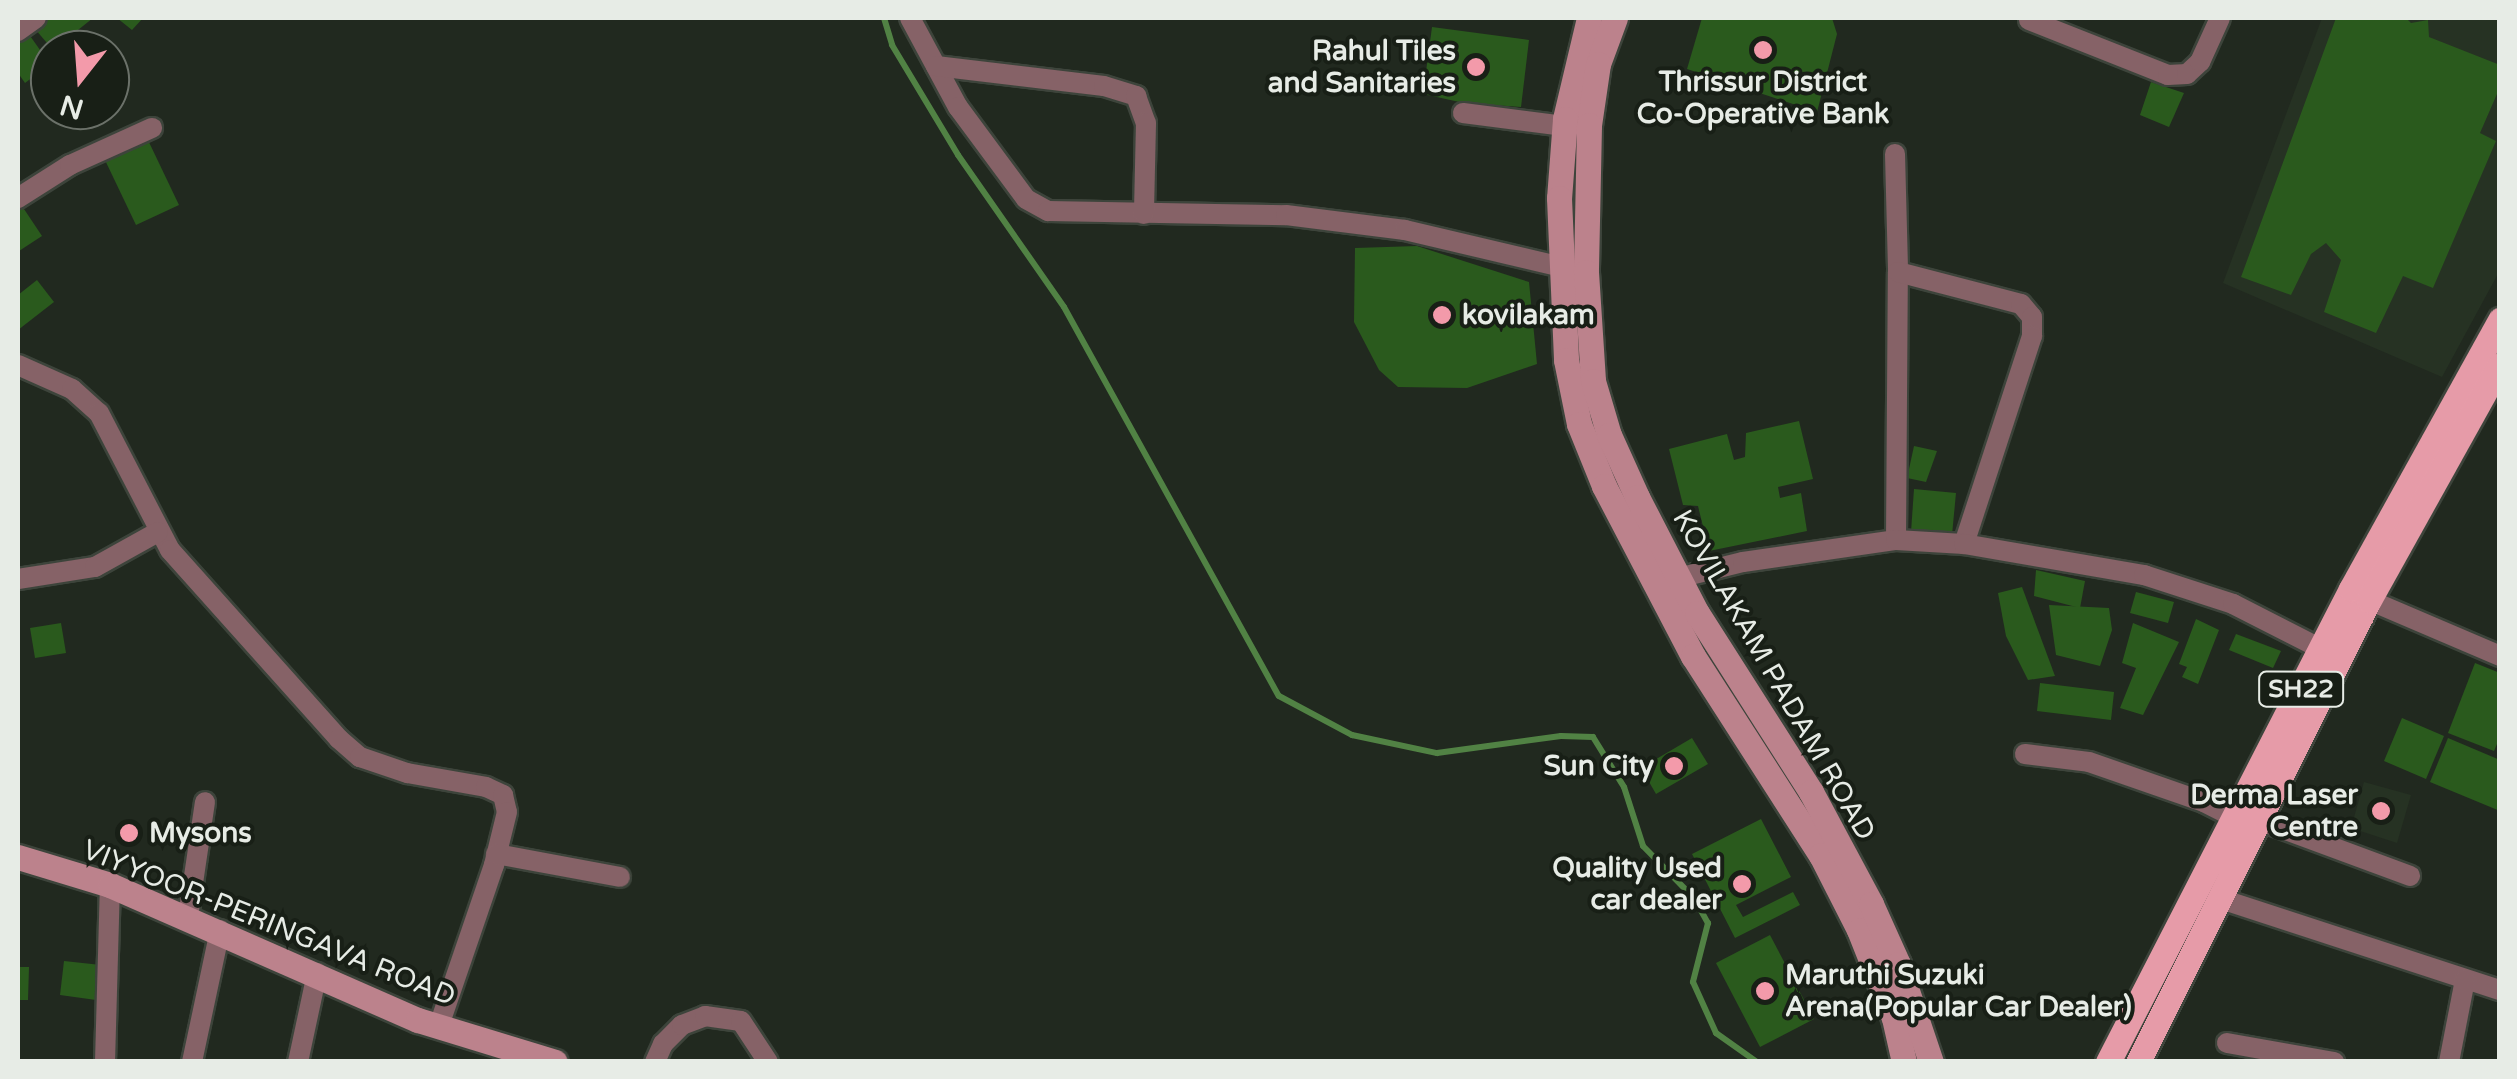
<!DOCTYPE html>
<html>
<head>
<meta charset="utf-8">
<style>
  body { margin:0 }
  #map { position:relative; width:2517px; height:1079px; overflow:hidden; background:#21291f; font-family:"Varela Round",sans-serif }
  div>[style] { position:absolute }
  .built>* { inset:0; background:#263223 }
  .stream>* { height:6px; margin:-3px; padding:0 3px; transform-origin:3px; border-radius:3px; background:#518244 }
  .building>* { inset:0; background:#2a5a1d }
  .roads { filter:drop-shadow(2px 0 #3d443b) drop-shadow(-2px 0 #3d443b) drop-shadow(0 2px #3d443b) drop-shadow(0 -2px #3d443b) }
  .street>* { height:20px; margin:-10px; padding:0 10px; transform-origin:10px; border-radius:10px; background:#866267 }
  .secondary>* { height:25px; margin:-12.5px; padding:0 12.5px; transform-origin:12.5px; border-radius:12.5px; background:#bc828c }
  .primary>* { height:25px; margin:-12.5px; padding:0 12.5px; transform-origin:12.5px; border-radius:12.5px; background:#e69ba8 }
  .dots>* { width:28px; height:28px; translate:-50% -50%; box-sizing:border-box; border:5px solid #181f16; border-radius:50% }
  span { translate:-50% -50%; white-space:nowrap; text-align:center; line-height:1.15; -webkit-text-stroke:8px #181f16; paint-order:stroke }
  .shield-label span { padding:2px 8px; background:#181f16; border:2px solid; border-radius:8px; -webkit-text-stroke-width:0 }
  .shield-label { font-size:25px; color:#e7ece6; font-weight:700 }
  .poi-label { font-size:28px; color:#e7ece6; font-weight:700 }
  .right { translate:-100% -50%; text-align:right }
  .left { translate:0 -50%; text-align:left }
  .street-label { font-size:28px; color:#e7ece6 }
  .frame { position:absolute; inset:0; border:20px solid #e7ece6; pointer-events:none }
  .north { position:absolute; left:30px; top:30px; width:100px; height:100px; box-sizing:border-box; background:#181f16; border:2px solid #6b7169; border-radius:50%; rotate:197deg; font-size:28px; font-weight:700; line-height:40px; text-align:center; color:#e7ece6 }
  .north::after { content:''; display:block; margin:auto; width:35px; height:45px; background:#f39aaa; clip-path:polygon(50% 0,100% 100%,50% 72%,0 100%) }
</style>
</head>
<body>
<div id="map">
  <div class="built">
    <div style="clip-path:polygon(2322px 18px,2499px 18px,2499px 272px,2442px 377px,2223px 283px)"></div>
    <div style="clip-path:polygon(2364px 782px,2411px 795px,2397px 843px,2351px 828px)"></div>
  </div>
  <div class="stream">
    <div style="left:884px;top:18px;width:28px;rotate:73deg"></div>
    <div style="left:892px;top:45px;width:128px;rotate:59deg"></div>
    <div style="left:958px;top:155px;width:185px;rotate:55.1deg"></div>
    <div style="left:1064px;top:307px;width:444px;rotate:61.1deg"></div>
    <div style="left:1279px;top:696px;width:83px;rotate:28.1deg"></div>
    <div style="left:1352px;top:735px;width:87px;rotate:12deg"></div>
    <div style="left:1437px;top:753px;width:125px;rotate:-7.8deg"></div>
    <div style="left:1561px;top:736px;width:32px;rotate:2deg"></div>
    <div style="left:1593px;top:737px;width:59px;rotate:58.2deg"></div>
    <div style="left:1624px;top:787px;width:62px;rotate:72.1deg"></div>
    <div style="left:1643px;top:846px;width:73px;rotate:45.6deg"></div>
    <div style="left:1694px;top:898px;width:29px;rotate:61deg"></div>
    <div style="left:1708px;top:923px;width:61px;rotate:104.3deg"></div>
    <div style="left:1693px;top:982px;width:56px;rotate:65.7deg"></div>
    <div style="left:1716px;top:1033px;width:50px;rotate:35.3deg"></div>
  </div>
  <div class="building">
    <div style="clip-path:polygon(48px 18px,93px 18px,53px 50px,35px 29px)"></div>
    <div style="clip-path:polygon(117px 18px,143px 18px,132px 30px)"></div>
    <div style="clip-path:polygon(1702px 18px,1832px 18px,1837px 34px,1817px 112px,1687px 69px)"></div>
    <div style="clip-path:polygon(2336px 18px,2406px 18px,2411px 23px,2428px 20px,2429px 37px,2500px 65px,2500px 87px,2480px 133px,2496px 141px,2433px 288px,2403px 276px,2376px 333px,2324px 312px,2341px 260px,2326px 243px,2311px 254px,2291px 295px,2241px 277px)"></div>
    <div style="clip-path:polygon(1432px 27px,1529px 40px,1521px 107px,1464px 103px,1423px 94px)"></div>
    <div style="clip-path:polygon(28px 33px,50px 64px,25px 83px,18px 73px,18px 42px)"></div>
    <div style="clip-path:polygon(2151px 82px,2184px 93px,2169px 127px,2140px 115px)"></div>
    <div style="clip-path:polygon(147px 138px,179px 205px,136px 225px,104px 158px)"></div>
    <div style="clip-path:polygon(22px 206px,42px 236px,19px 251px,18px 209px)"></div>
    <div style="clip-path:polygon(1417px 246px,1529px 282px,1537px 364px,1467px 388px,1398px 387px,1379px 370px,1354px 322px,1355px 248px)"></div>
    <div style="clip-path:polygon(37px 280px,54px 302px,18px 330px,18px 295px)"></div>
    <div style="clip-path:polygon(1799px 421px,1813px 479px,1778px 487px,1780px 498px,1801px 493px,1807px 531px,1709px 551px,1698px 506px,1683px 505px,1669px 449px,1727px 434px,1734px 460px,1745px 457px,1746px 433px)"></div>
    <div style="clip-path:polygon(1914px 446px,1937px 451px,1926px 482px,1907px 478px)"></div>
    <div style="clip-path:polygon(1914px 489px,1956px 493px,1952px 535px,1911px 532px)"></div>
    <div style="clip-path:polygon(2036px 570px,2085px 581px,2080px 608px,2034px 596px)"></div>
    <div style="clip-path:polygon(2022px 587px,2055px 676px,2028px 680px,2006px 636px,1998px 593px)"></div>
    <div style="clip-path:polygon(2136px 592px,2174px 602px,2168px 623px,2130px 613px)"></div>
    <div style="clip-path:polygon(2049px 605px,2109px 608px,2112px 630px,2100px 666px,2056px 655px)"></div>
    <div style="clip-path:polygon(2196px 619px,2219px 630px,2198px 684px,2182px 677px,2187px 667px,2179px 664px)"></div>
    <div style="clip-path:polygon(61px 623px,66px 653px,35px 658px,30px 628px)"></div>
    <div style="clip-path:polygon(2133px 623px,2179px 642px,2143px 715px,2120px 708px,2136px 668px,2122px 663px)"></div>
    <div style="clip-path:polygon(2236px 634px,2281px 651px,2273px 668px,2229px 650px)"></div>
    <div style="clip-path:polygon(2475px 663px,2500px 673px,2500px 737px,2494px 751px,2448px 733px)"></div>
    <div style="clip-path:polygon(2040px 683px,2114px 692px,2111px 720px,2037px 711px)"></div>
    <div style="clip-path:polygon(2402px 718px,2444px 736px,2426px 779px,2384px 761px)"></div>
    <div style="clip-path:polygon(1692px 738px,1708px 764px,1656px 794px,1641px 768px)"></div>
    <div style="clip-path:polygon(2448px 738px,2500px 760px,2500px 811px,2430px 782px)"></div>
    <div style="clip-path:polygon(1761px 819px,1791px 877px,1736px 905px,1743px 917px,1793px 892px,1800px 905px,1735px 938px,1692px 854px)"></div>
    <div style="clip-path:polygon(1770px 935px,1814px 1019px,1760px 1047px,1716px 963px)"></div>
    <div style="clip-path:polygon(64px 961px,101px 965px,96px 1000px,60px 995px)"></div>
    <div style="clip-path:polygon(18px 967px,29px 967px,28px 1000px,18px 1000px)"></div>
  </div>
  <div class="roads">
    <div class="street">
      <div style="left:910px;top:18px;width:101px;rotate:61.7deg"></div>
      <div style="left:958px;top:107px;width:114px;rotate:53.5deg"></div>
      <div style="left:1026px;top:199px;width:25px;rotate:29deg"></div>
      <div style="left:1048px;top:211px;width:238px;rotate:1deg"></div>
      <div style="left:1286px;top:215px;width:120px;rotate:7.2deg"></div>
      <div style="left:1405px;top:230px;width:174px;rotate:13.3deg"></div>
      <div style="left:2029px;top:20px;width:149px;rotate:21.6deg"></div>
      <div style="left:2168px;top:75px;width:19px;rotate:-3deg"></div>
      <div style="left:2187px;top:74px;width:18px;rotate:-43deg"></div>
      <div style="left:2200px;top:62px;width:48px;rotate:-65.6deg"></div>
      <div style="left:18px;top:31px;width:22px;rotate:-36deg"></div>
      <div style="left:936px;top:66px;width:169px;rotate:6.8deg"></div>
      <div style="left:1104px;top:86px;width:34px;rotate:17deg"></div>
      <div style="left:1136px;top:96px;width:29px;rotate:70deg"></div>
      <div style="left:1146px;top:123px;width:91px;rotate:91.3deg"></div>
      <div style="left:1463px;top:113px;width:102px;rotate:7.3deg"></div>
      <div style="left:1895px;top:154px;width:118px;rotate:88.5deg"></div>
      <div style="left:18px;top:198px;width:62px;rotate:-32.4deg"></div>
      <div style="left:70px;top:165px;width:90px;rotate:-24.3deg"></div>
      <div style="left:18px;top:365px;width:59px;rotate:24deg"></div>
      <div style="left:72px;top:389px;width:36px;rotate:42deg"></div>
      <div style="left:99px;top:413px;width:154px;rotate:62.6deg"></div>
      <div style="left:170px;top:550px;width:254px;rotate:48.2deg"></div>
      <div style="left:339px;top:739px;width:28px;rotate:41deg"></div>
      <div style="left:360px;top:757px;width:50px;rotate:18.8deg"></div>
      <div style="left:407px;top:773px;width:80px;rotate:10deg"></div>
      <div style="left:486px;top:787px;width:19px;rotate:25deg"></div>
      <div style="left:503px;top:795px;width:17px;rotate:77deg"></div>
      <div style="left:507px;top:812px;width:55px;rotate:103.8deg"></div>
      <div style="left:494px;top:865px;width:170px;rotate:108.9deg"></div>
      <div style="left:1896px;top:540px;width:268px;rotate:-89.6deg"></div>
      <div style="left:1898px;top:272px;width:127px;rotate:14.6deg"></div>
      <div style="left:2021px;top:304px;width:17px;rotate:50deg"></div>
      <div style="left:2032px;top:317px;width:19px;rotate:90deg"></div>
      <div style="left:2032px;top:336px;width:219px;rotate:108.1deg"></div>
      <div style="left:18px;top:579px;width:78px;rotate:-8.9deg"></div>
      <div style="left:95px;top:567px;width:72px;rotate:-29.1deg"></div>
      <div style="left:1666px;top:581px;width:79px;rotate:-13.9deg"></div>
      <div style="left:1743px;top:562px;width:155px;rotate:-8.2deg"></div>
      <div style="left:1896px;top:540px;width:68px;rotate:3.4deg"></div>
      <div style="left:1964px;top:544px;width:183px;rotate:9.8deg"></div>
      <div style="left:2144px;top:575px;width:94px;rotate:18deg"></div>
      <div style="left:2233px;top:604px;width:112px;rotate:27deg"></div>
      <div style="left:2369px;top:600px;width:142px;rotate:23.1deg"></div>
      <div style="left:2025px;top:754px;width:64px;rotate:7.1deg"></div>
      <div style="left:2089px;top:762px;width:122px;rotate:19.2deg"></div>
      <div style="left:2204px;top:802px;width:36px;rotate:27deg"></div>
      <div style="left:2259px;top:820px;width:161px;rotate:20.3deg"></div>
      <div style="left:496px;top:854px;width:126px;rotate:10.5deg"></div>
      <div style="left:2221px;top:899px;width:293px;rotate:18.1deg"></div>
      <div style="left:188px;top:917px;width:116px;rotate:-81.6deg"></div>
      <div style="left:2227px;top:1043px;width:109px;rotate:10.1deg"></div>
      <div style="left:105px;top:1062px;width:177px;rotate:-88.4deg"></div>
      <div style="left:192px;top:1062px;width:135px;rotate:-78deg"></div>
      <div style="left:298px;top:1062px;width:91px;rotate:-77.9deg"></div>
      <div style="left:655px;top:1062px;width:20px;rotate:-66deg"></div>
      <div style="left:663px;top:1044px;width:27px;rotate:-45deg"></div>
      <div style="left:682px;top:1025px;width:25px;rotate:-21deg"></div>
      <div style="left:705px;top:1016px;width:36px;rotate:8deg"></div>
      <div style="left:741px;top:1021px;width:49px;rotate:56.6deg"></div>
      <div style="left:2449px;top:1062px;width:84px;rotate:-79deg"></div>
    </div>
    <div class="secondary">
      <div style="left:1589px;top:18px;width:104px;rotate:103.4deg"></div>
      <div style="left:1565px;top:119px;width:79px;rotate:94.3deg"></div>
      <div style="left:1559px;top:198px;width:162px;rotate:87.5deg"></div>
      <div style="left:1566px;top:360px;width:65px;rotate:78.5deg"></div>
      <div style="left:1579px;top:424px;width:67px;rotate:68deg"></div>
      <div style="left:1604px;top:486px;width:192px;rotate:62.4deg"></div>
      <div style="left:1693px;top:656px;width:237px;rotate:57.3deg"></div>
      <div style="left:1821px;top:855px;width:84px;rotate:63.1deg"></div>
      <div style="left:1859px;top:930px;width:95px;rotate:68.3deg"></div>
      <div style="left:1894px;top:1018px;width:45px;rotate:77.2deg"></div>
      <div style="left:1615px;top:18px;width:49px;rotate:110.3deg"></div>
      <div style="left:1598px;top:64px;width:62px;rotate:98.4deg"></div>
      <div style="left:1589px;top:125px;width:147px;rotate:91.2deg"></div>
      <div style="left:1586px;top:272px;width:109px;rotate:86.3deg"></div>
      <div style="left:1593px;top:381px;width:56px;rotate:73.5deg"></div>
      <div style="left:1609px;top:435px;width:68px;rotate:65.7deg"></div>
      <div style="left:1637px;top:497px;width:131px;rotate:62.7deg"></div>
      <div style="left:1697px;top:613px;width:212px;rotate:57.5deg"></div>
      <div style="left:1811px;top:792px;width:127px;rotate:61.8deg"></div>
      <div style="left:1871px;top:904px;width:66px;rotate:65.8deg"></div>
      <div style="left:1898px;top:964px;width:103px;rotate:71.4deg"></div>
      <div style="left:18px;top:857px;width:96px;rotate:16.9deg"></div>
      <div style="left:110px;top:885px;width:336px;rotate:23.7deg"></div>
      <div style="left:418px;top:1020px;width:143px;rotate:17deg"></div>
    </div>
    <div class="primary">
      <div style="left:2108px;top:1062px;width:532px;rotate:-62.81deg"></div>
      <div style="left:2351px;top:589px;width:308px;rotate:-61deg"></div>
      <div style="left:2138px;top:1062px;width:517px;rotate:-63.43deg"></div>
      <div style="left:2369px;top:600px;width:269px;rotate:-60.9deg"></div>
    </div>
  </div>
  <div class="dots">
    <div style="left:1763px;top:50px;background:#f39aaa"></div>
    <div style="left:1476px;top:67px;background:#f39aaa"></div>
    <div style="left:1442px;top:315px;background:#f39aaa"></div>
    <div style="left:1674px;top:766px;background:#f39aaa"></div>
    <div style="left:2381px;top:811px;background:#f39aaa"></div>
    <div style="left:129px;top:833px;background:#f39aaa"></div>
    <div style="left:1742px;top:884px;background:#f39aaa"></div>
    <div style="left:1765px;top:991px;background:#f39aaa"></div>
  </div>
  <div class="shield-label">
    <span style="left:2301px;top:689px">SH22</span>
  </div>
  <div class="poi-label">
    <span class="right" style="left:1456px;top:67px">Rahul Tiles<br>and Sanitaries</span>
    <span style="left:1763px;top:98px">Thrissur District<br>Co-Operative Bank</span>
    <span class="left" style="left:1462px;top:315px">kovilakam</span>
    <span class="right" style="left:1654px;top:766px">Sun City</span>
    <span class="right" style="left:2358px;top:811px">Derma Laser<br>Centre</span>
    <span class="left" style="left:149px;top:833px">Mysons</span>
    <span class="right" style="left:1722px;top:884px">Quality Used<br>car dealer</span>
    <span class="left" style="left:1785px;top:991px">Maruthi Suzuki<br>Arena(Popular Car Dealer)</span>
  </div>
  <div class="street-label">
    <span style="left:1774px;top:675px;rotate:60deg">KOVILAKAM PADAM ROAD</span>
    <span style="left:269px;top:923px;rotate:22deg">VIYYOOR-PERINGAVA ROAD</span>
  </div>
  <div class="frame"></div>
  <div class="north">N</div>
</div>
</body>
</html>
